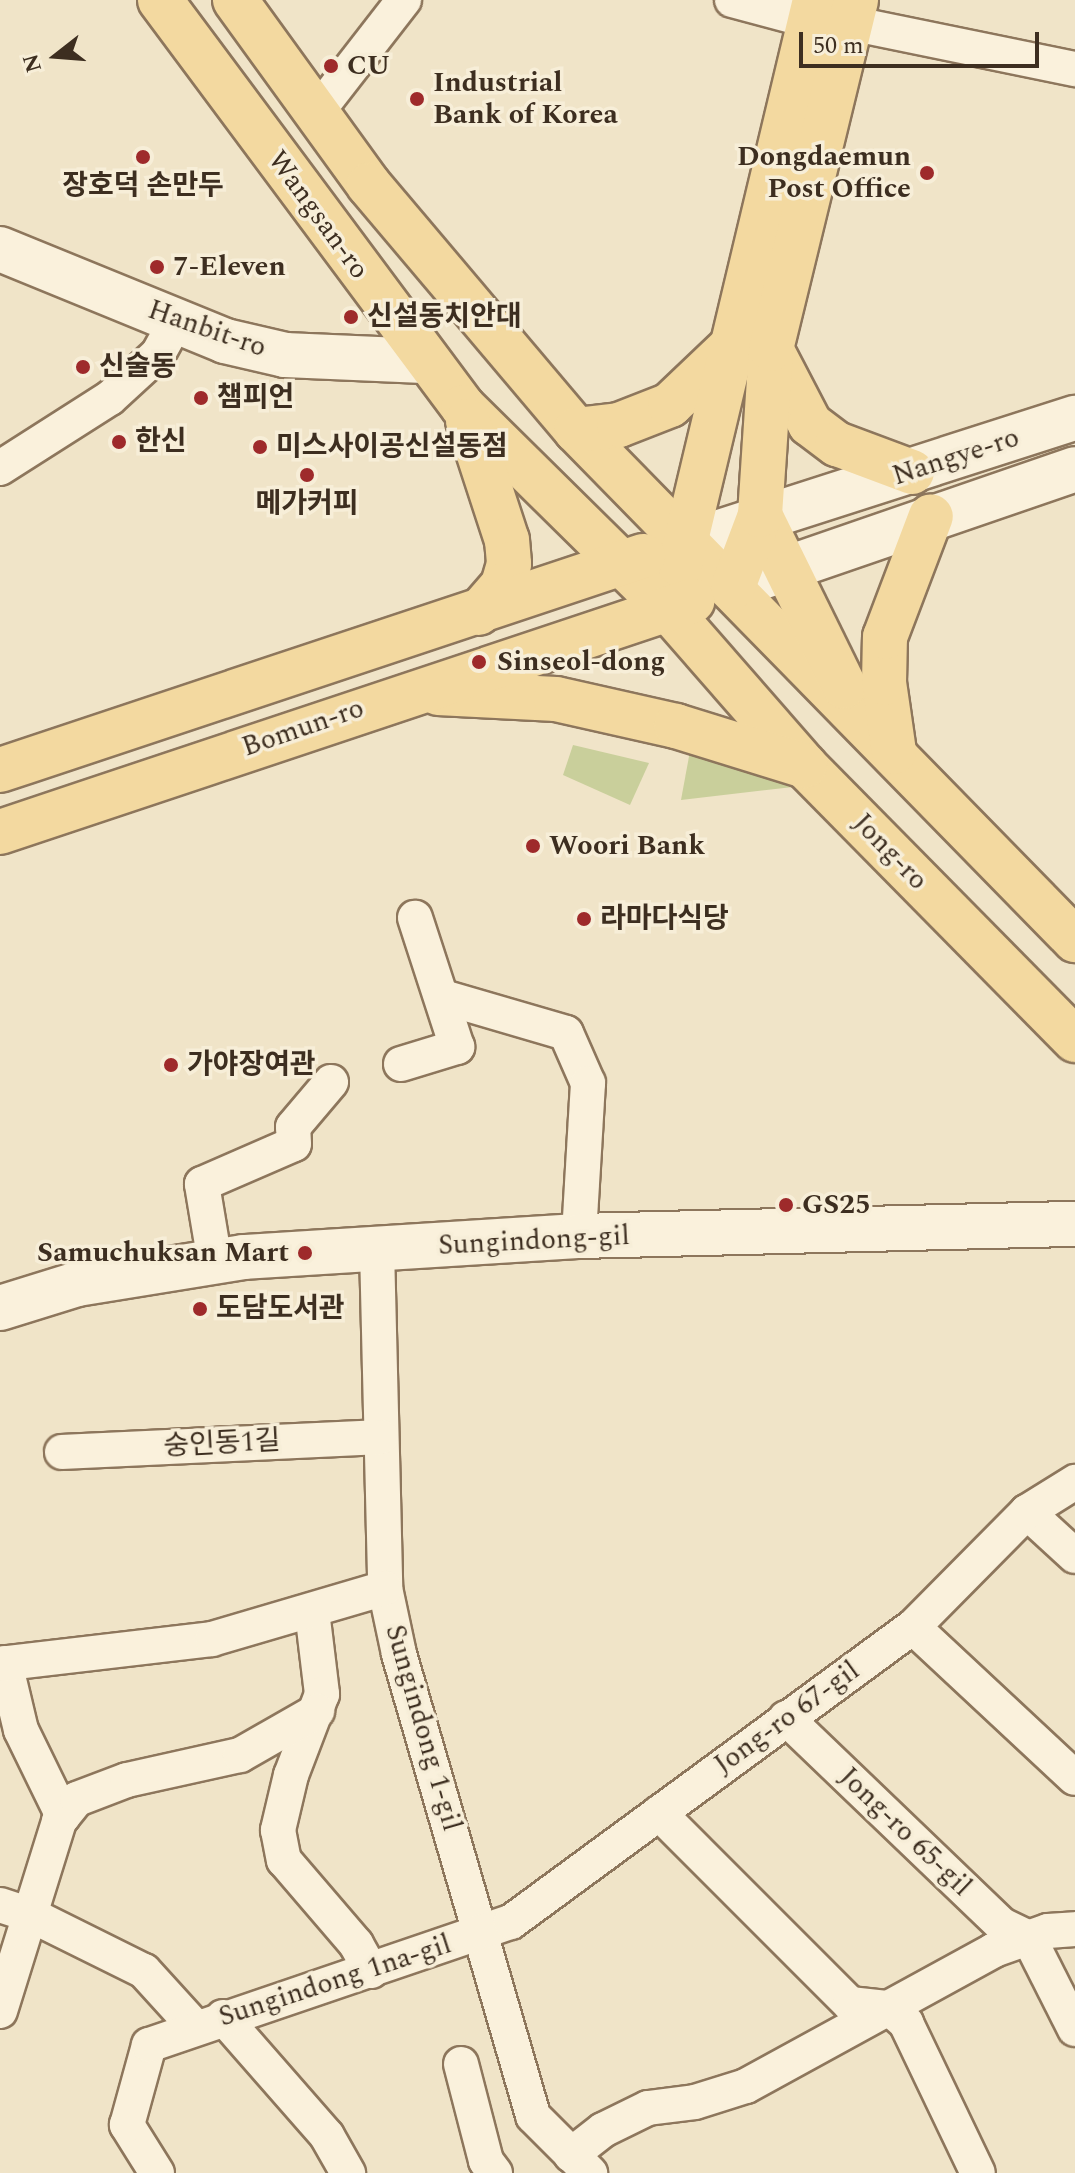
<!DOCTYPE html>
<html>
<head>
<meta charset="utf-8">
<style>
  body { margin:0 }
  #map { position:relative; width:1075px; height:2173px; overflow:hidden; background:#f0e4c8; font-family:Spectral,"Noto Sans KR",serif }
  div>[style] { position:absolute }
  .green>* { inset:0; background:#c9cf9b }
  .roads { filter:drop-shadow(2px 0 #8d765c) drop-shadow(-2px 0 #8d765c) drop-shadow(0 2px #8d765c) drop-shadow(0 -2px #8d765c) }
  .street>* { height:34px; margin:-17px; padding:0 17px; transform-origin:17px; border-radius:17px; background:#faf1dc }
  .secondary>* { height:44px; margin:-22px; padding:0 22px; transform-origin:22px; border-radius:22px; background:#faf1dc }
  .primary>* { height:44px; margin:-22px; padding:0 22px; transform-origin:22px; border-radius:22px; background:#f3d9a0 }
  .dots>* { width:22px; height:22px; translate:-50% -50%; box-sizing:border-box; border:4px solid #f7eed8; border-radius:50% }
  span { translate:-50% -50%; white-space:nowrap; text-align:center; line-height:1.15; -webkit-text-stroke:7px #f7eed8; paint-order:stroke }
  .poi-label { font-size:28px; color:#3d2e20; font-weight:700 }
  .left { translate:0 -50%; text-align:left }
  .right { translate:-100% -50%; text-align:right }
  .street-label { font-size:28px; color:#3d2e20 }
  .north { position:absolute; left:16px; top:16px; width:80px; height:80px; -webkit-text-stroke:6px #f7eed8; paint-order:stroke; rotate:253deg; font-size:22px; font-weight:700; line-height:32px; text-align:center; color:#3d2e20 }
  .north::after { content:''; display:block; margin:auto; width:28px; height:36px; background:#3d2e20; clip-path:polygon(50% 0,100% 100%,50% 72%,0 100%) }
  .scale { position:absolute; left:799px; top:32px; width:240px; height:36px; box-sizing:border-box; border:4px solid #3d2e20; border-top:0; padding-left:10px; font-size:24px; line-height:28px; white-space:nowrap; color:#3d2e20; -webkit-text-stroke:6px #f7eed8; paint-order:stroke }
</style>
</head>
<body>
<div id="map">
  <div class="green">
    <div style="clip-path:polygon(573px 745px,649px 763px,630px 805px,563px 775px)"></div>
    <div style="clip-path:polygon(690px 751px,785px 780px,793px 787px,681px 800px)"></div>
  </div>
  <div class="roads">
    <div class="street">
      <div style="left:732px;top:0;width:82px;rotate:14.9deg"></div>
      <div style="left:850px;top:23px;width:230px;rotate:11.6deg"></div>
      <div style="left:317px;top:112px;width:142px;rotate:-52.2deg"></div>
      <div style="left:0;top:468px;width:130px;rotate:-32.5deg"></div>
      <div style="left:110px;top:398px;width:65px;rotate:-42.5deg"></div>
      <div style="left:158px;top:354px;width:38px;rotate:-61deg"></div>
      <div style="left:443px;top:997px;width:128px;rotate:16.3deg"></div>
      <div style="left:566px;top:1033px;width:55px;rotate:66.3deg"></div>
      <div style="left:588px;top:1083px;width:153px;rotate:93.4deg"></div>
      <div style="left:401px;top:1064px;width:59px;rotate:-16.9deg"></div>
      <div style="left:457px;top:1047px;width:136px;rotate:-108deg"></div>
      <div style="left:377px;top:1249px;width:339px;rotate:88.6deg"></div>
      <div style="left:385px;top:1588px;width:67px;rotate:78deg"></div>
      <div style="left:399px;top:1654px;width:481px;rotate:73.8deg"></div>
      <div style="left:533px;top:2116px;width:81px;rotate:45deg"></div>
      <div style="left:215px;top:1262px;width:79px;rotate:-99.5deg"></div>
      <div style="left:202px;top:1184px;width:100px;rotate:-23.5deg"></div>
      <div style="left:294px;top:1144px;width:17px;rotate:-93deg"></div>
      <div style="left:293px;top:1127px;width:59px;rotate:-49.8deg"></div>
      <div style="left:62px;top:1452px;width:319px;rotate:-2.7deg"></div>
      <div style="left:1027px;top:1512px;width:65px;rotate:42.5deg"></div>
      <div style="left:312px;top:1611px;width:84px;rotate:83.1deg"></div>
      <div style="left:322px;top:1694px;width:87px;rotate:110.9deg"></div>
      <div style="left:291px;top:1775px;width:57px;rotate:103.3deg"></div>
      <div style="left:278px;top:1830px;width:31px;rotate:79deg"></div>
      <div style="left:284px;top:1860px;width:111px;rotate:49.4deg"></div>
      <div style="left:356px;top:1944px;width:31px;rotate:61deg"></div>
      <div style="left:913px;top:1627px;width:221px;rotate:43deg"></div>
      <div style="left:5px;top:1663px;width:69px;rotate:76.6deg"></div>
      <div style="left:21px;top:1730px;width:96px;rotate:64deg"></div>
      <div style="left:0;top:1664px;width:213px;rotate:-6.7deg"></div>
      <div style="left:212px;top:1639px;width:180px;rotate:-16.4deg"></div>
      <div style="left:786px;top:1718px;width:299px;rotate:43.8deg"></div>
      <div style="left:1002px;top:1925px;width:30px;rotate:26deg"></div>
      <div style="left:1029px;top:1938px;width:102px;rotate:63.2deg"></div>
      <div style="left:659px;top:1813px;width:270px;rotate:45deg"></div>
      <div style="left:850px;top:2004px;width:39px;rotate:6deg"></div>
      <div style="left:889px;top:2008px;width:23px;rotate:41deg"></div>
      <div style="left:906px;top:2023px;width:166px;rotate:64.4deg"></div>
      <div style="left:0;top:1905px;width:35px;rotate:18deg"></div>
      <div style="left:33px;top:1916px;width:124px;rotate:26.4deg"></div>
      <div style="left:144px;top:1971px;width:76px;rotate:47.7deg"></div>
      <div style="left:0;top:2011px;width:199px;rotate:-72.7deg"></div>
      <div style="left:59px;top:1821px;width:28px;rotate:-51deg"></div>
      <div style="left:77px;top:1799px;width:53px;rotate:-20.8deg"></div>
      <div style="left:127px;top:1780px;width:116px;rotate:-12.5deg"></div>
      <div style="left:240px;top:1755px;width:89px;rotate:-29.7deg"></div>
      <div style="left:223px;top:2017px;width:158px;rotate:48.8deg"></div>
      <div style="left:327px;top:2136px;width:43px;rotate:60.4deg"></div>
      <div style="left:461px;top:2064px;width:100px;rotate:75.5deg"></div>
      <div style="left:486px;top:2161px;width:15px;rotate:53deg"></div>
      <div style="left:571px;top:2155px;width:41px;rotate:-38deg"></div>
      <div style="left:603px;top:2130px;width:50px;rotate:-26.1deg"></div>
      <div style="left:648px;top:2108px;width:47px;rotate:-7.3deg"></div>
      <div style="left:695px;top:2102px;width:53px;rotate:-17.4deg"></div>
      <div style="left:746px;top:2086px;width:283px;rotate:-28.7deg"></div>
      <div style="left:994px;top:1950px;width:57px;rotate:-19.4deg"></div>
      <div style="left:1048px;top:1931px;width:27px;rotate:-4deg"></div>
      <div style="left:157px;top:2173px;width:57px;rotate:-122deg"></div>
      <div style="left:127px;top:2125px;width:83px;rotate:-74.6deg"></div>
      <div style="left:149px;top:2045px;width:382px;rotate:-18.8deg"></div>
      <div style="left:511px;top:1922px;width:499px;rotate:-36.3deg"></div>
      <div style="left:913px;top:1627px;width:162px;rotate:-45.3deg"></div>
      <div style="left:1027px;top:1512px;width:57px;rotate:-32deg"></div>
    </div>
    <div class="secondary">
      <div style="left:0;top:249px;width:243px;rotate:22.2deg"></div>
      <div style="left:225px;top:341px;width:62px;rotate:13.1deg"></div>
      <div style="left:285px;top:355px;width:139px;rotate:2.5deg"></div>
      <div style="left:685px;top:543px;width:410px;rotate:-17.8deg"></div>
      <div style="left:733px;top:587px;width:362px;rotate:-19deg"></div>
      <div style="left:0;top:1308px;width:81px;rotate:-17.3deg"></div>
      <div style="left:77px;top:1284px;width:169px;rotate:-9.2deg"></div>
      <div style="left:244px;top:1257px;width:336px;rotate:-3.6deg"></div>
      <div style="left:579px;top:1236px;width:496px;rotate:-1.4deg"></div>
    </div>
    <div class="primary">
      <div style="left:160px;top:0;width:507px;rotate:53.33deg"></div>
      <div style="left:463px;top:407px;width:288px;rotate:44.6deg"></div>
      <div style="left:668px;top:609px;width:208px;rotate:48.9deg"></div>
      <div style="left:805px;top:766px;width:385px;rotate:45.4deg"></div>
      <div style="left:235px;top:0;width:228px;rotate:54.1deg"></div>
      <div style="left:369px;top:185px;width:321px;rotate:49.8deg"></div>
      <div style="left:576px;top:430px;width:714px;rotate:45.62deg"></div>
      <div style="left:773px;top:353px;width:80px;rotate:62.5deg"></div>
      <div style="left:810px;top:424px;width:34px;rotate:37deg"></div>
      <div style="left:837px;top:444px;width:80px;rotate:20.5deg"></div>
      <div style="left:468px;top:421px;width:125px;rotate:71.9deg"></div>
      <div style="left:507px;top:540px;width:24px;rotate:85deg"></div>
      <div style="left:509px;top:564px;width:22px;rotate:106deg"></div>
      <div style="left:503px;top:585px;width:37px;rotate:131deg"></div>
      <div style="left:576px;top:430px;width:43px;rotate:-6.6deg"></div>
      <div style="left:619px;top:425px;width:55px;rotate:-21.4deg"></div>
      <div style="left:670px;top:405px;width:90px;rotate:-43.6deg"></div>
      <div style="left:760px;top:515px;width:191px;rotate:63.8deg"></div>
      <div style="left:680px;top:565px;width:581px;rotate:-76.56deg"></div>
      <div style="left:733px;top:587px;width:77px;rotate:-69.4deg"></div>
      <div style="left:760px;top:515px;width:166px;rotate:-86.2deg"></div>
      <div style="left:771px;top:349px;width:359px;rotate:-76.3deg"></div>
      <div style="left:438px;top:693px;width:118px;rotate:2.9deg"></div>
      <div style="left:556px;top:699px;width:123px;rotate:12.7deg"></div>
      <div style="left:676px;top:726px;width:135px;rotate:17.2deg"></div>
      <div style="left:894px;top:752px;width:70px;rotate:-98.2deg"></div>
      <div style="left:884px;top:683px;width:46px;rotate:-88.8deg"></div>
      <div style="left:885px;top:637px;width:129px;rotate:-69.2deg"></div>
      <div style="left:0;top:770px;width:678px;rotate:-18.41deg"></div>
      <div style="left:0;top:832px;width:730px;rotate:-18.46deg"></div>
    </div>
  </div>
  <div class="dots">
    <div style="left:331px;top:66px;background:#9e2a2b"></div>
    <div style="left:417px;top:99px;background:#9e2a2b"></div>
    <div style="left:143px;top:157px;background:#9e2a2b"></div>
    <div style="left:927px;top:173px;background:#9e2a2b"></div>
    <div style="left:157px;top:267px;background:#9e2a2b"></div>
    <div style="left:351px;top:317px;background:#9e2a2b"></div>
    <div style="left:83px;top:367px;background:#9e2a2b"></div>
    <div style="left:201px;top:398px;background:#9e2a2b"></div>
    <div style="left:119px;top:442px;background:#9e2a2b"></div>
    <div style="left:260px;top:447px;background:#9e2a2b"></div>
    <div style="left:307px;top:475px;background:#9e2a2b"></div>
    <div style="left:479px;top:662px;background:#9e2a2b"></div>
    <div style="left:533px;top:846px;background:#9e2a2b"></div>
    <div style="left:584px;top:919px;background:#9e2a2b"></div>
    <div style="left:171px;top:1065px;background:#9e2a2b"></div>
    <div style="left:786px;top:1205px;background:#9e2a2b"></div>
    <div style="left:305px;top:1253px;background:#9e2a2b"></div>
    <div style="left:200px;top:1309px;background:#9e2a2b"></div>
  </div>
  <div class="poi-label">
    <span class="left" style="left:347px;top:66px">CU</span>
    <span class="left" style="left:433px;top:99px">Industrial<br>Bank of Korea</span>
    <span class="right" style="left:911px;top:173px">Dongdaemun<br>Post Office</span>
    <span style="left:143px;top:186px">장호덕 손만두</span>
    <span class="left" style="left:173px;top:267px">7-Eleven</span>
    <span class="left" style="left:367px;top:317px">신설동치안대</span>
    <span class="left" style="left:99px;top:367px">신술동</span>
    <span class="left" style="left:217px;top:398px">챔피언</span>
    <span class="left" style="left:135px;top:442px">한신</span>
    <span class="left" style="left:276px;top:447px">미스사이공신설동점</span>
    <span style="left:307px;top:504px">메가커피</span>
    <span class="left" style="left:497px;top:662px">Sinseol-dong</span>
    <span class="left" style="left:549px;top:846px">Woori Bank</span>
    <span class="left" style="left:600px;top:919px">라마다식당</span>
    <span class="left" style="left:187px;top:1065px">가야장여관</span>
    <span class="left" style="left:802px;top:1205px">GS25</span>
    <span class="right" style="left:289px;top:1253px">Samuchuksan Mart</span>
    <span class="left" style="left:216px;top:1309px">도담도서관</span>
  </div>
  <div class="street-label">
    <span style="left:318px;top:215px;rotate:54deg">Wangsan-ro</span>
    <span style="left:207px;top:329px;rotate:19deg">Hanbit-ro</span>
    <span style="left:956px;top:457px;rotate:-18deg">Nangye-ro</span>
    <span style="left:303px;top:728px;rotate:-19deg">Bomun-ro</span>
    <span style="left:890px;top:852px;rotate:46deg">Jong-ro</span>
    <span style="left:534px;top:1241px;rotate:-3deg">Sungindong-gil</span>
    <span style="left:222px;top:1444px;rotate:-3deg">숭인동1길</span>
    <span style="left:787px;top:1718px;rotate:-36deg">Jong-ro 67-gil</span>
    <span style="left:423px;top:1728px;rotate:74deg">Sungindong 1-gil</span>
    <span style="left:905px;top:1832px;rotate:44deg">Jong-ro 65-gil</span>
    <span style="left:335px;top:1981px;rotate:-18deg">Sungindong 1na-gil</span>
  </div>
  <div class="north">N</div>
  <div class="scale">50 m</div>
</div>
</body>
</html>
